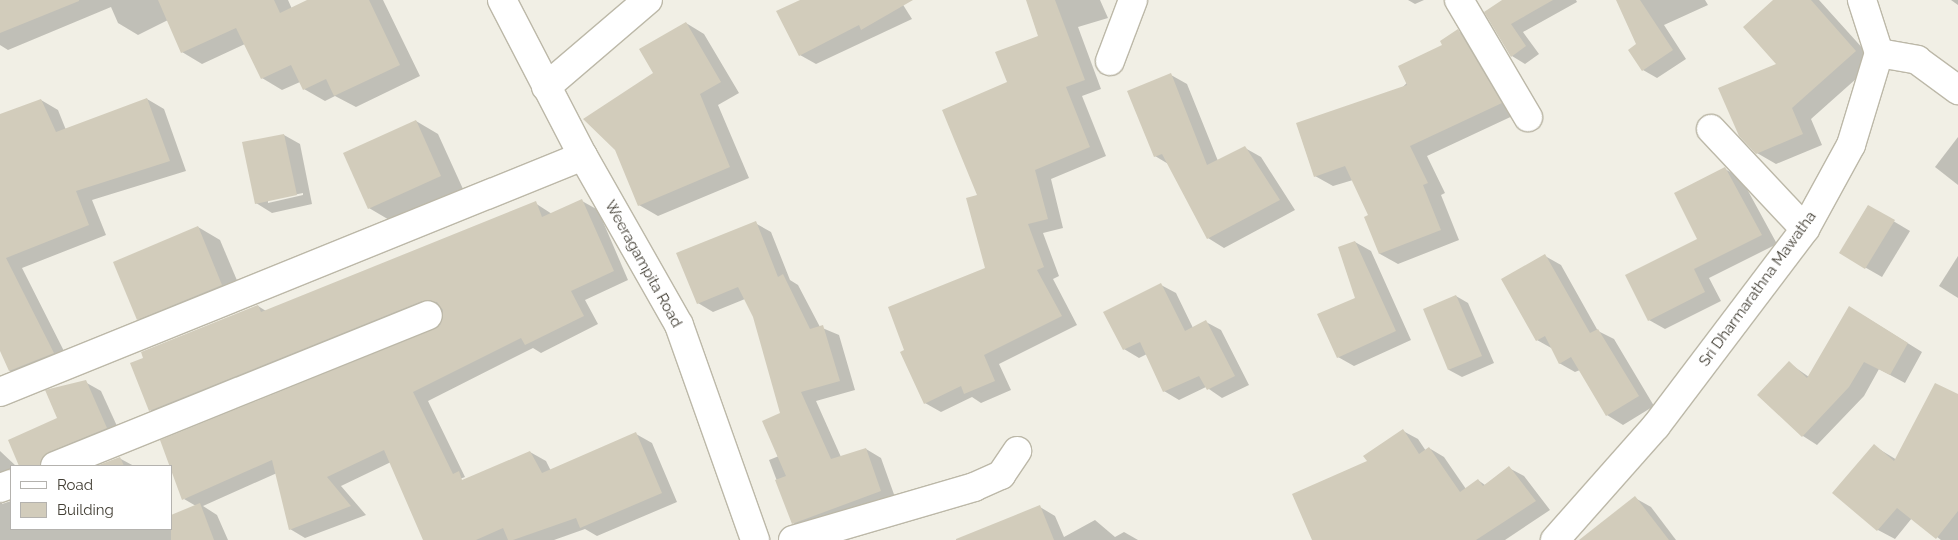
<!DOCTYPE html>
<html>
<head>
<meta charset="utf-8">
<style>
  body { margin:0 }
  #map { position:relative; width:1958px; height:540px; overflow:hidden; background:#f1efe5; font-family:Raleway,sans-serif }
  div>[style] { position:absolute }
  .shadow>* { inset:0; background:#0003 }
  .building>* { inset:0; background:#d2ccbb }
  .roads { filter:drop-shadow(1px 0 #bcb8a8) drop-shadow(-1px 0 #bcb8a8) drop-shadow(0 1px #bcb8a8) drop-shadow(0 -1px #bcb8a8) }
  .street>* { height:28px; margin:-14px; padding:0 14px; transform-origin:14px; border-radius:14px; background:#fff }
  span { translate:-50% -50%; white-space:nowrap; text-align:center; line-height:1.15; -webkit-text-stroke:4.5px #fff; paint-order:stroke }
  .street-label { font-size:15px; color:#433f35 }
  .legend { position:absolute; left:10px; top:465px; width:162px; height:65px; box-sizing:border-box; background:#fff; border:1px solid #b4b2ae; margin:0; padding:6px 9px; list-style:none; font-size:15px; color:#433f35 }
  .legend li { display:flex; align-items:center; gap:10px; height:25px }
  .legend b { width:25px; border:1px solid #b4b2ae }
</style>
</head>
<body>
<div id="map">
  <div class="shadow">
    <div style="clip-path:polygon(0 0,288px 0,292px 9px,310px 0,383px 0,420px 76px,356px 107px,335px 96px,325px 101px,304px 89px,300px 82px,282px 90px,262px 78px,245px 44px,202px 64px,182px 52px,168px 20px,138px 35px,118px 23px,111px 7px,8px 50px,0 45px)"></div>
    <div style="clip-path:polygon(803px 0,900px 0,912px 19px,816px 64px,800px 55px)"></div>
    <div style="clip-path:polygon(1027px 0,1100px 0,1108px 18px,1078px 27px,1101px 89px,1082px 96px,1106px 156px,1051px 179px,1063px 228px,1043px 233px,1059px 276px,1053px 279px,1077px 325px,999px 364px,1011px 390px,981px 403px,972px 397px,941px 412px,925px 403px,987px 269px,979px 195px,1008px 83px,1040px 36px)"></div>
    <div style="clip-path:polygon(1408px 0,1424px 0,1415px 4px)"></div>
    <div style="clip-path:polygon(1504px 0,1576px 0,1577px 2px,1523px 32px,1539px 54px,1525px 64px,1512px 56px)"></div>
    <div style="clip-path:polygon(1618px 0,1705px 0,1708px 5px,1664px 25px,1686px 59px,1657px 78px,1643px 70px,1638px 44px)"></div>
    <div style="clip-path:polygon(1775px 0,1819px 0,1875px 62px,1811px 119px,1822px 145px,1776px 164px,1757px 153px,1778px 64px)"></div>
    <div style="clip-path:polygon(1951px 0,1958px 0,1958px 5px)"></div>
    <div style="clip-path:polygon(686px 23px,704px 34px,739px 93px,718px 105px,749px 178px,658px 216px,639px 205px,654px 73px)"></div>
    <div style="clip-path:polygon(1458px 31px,1476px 41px,1519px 113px,1427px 156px,1445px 193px,1441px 195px,1459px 240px,1398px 264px,1380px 254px,1370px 215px,1353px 180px,1333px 186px,1315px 176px)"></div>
    <div style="clip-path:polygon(1171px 75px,1187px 84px,1218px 161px,1245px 148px,1261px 157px,1295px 210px,1224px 248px,1208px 238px,1170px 165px,1155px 156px)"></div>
    <div style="clip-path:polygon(147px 99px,164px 109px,186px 171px,92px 200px,106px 235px,22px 268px,70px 363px,27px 380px,10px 371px,0 348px,0 115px,41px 100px,58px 110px,66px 130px)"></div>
    <div style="clip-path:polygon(416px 121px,438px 134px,463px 189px,391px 221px,369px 208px)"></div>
    <div style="clip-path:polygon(evenodd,284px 135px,300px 144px,312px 204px,272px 213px,256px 203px,284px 135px,303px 193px,303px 195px,268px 203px,268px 200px,303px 193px)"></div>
    <div style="clip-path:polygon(1958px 137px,1958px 185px,1935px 167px)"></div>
    <div style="clip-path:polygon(1725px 169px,1741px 178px,1777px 244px,1709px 278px,1721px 301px,1665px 329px,1649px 320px,1699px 239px)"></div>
    <div style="clip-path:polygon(582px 201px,598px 210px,628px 280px,585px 300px,598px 324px,541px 353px,533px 348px,428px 401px,465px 477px,418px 495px,391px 462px,341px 486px,366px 515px,305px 538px,290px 529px,277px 473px,203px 506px,217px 515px,228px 540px,0 540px,0 451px,16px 466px,11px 466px,11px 484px,4px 488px,2px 504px,11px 501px,11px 529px,171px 529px,196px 506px,184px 499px,435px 331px,445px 318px,438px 309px,165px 419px,150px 410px,258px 306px,266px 311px,535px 203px,552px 214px)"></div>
    <div style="clip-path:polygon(1868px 206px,1910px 231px,1882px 277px,1840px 253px)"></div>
    <div style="clip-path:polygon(755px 223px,771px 232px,790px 280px,798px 285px,820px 327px,839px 335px,855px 390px,816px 401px,841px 457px,866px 449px,881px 458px,896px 500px,808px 532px,793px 523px,769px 460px,779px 456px,781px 414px,754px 317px,745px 299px,713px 312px,698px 303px)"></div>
    <div style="clip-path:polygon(198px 227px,220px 240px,244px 297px,160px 331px,138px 319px)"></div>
    <div style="clip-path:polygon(1355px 242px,1371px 251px,1411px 340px,1354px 366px,1338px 357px,1357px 299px)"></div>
    <div style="clip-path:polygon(1545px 256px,1561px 265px,1598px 331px,1614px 339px,1654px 406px,1623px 425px,1607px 415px,1580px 370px,1575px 372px,1559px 363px,1553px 349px,1537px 340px)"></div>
    <div style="clip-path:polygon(1958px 256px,1958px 298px,1939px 286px)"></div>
    <div style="clip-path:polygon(1161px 285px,1176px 293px,1193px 328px,1206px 322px,1221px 330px,1249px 385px,1222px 398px,1206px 387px,1179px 400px,1164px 391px,1147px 354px,1139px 358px,1124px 349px)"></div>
    <div style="clip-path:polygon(1456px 296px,1468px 303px,1494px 363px,1462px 377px,1449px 370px,1425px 309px)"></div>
    <div style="clip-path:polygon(1864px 316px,1922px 352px,1905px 383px,1879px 369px,1864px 396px,1817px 445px,1803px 436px,1789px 363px,1809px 377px)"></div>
    <div style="clip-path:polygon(85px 382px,101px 391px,122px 437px,63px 462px,47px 453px,59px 419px)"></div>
    <div style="clip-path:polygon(1958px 395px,1958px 540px,1941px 540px,1912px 518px,1895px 539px,1878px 530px,1874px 446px,1897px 460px)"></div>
    <div style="clip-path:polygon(1403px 431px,1418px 439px,1426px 451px,1429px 448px,1444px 457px,1466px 489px,1478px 480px,1485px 485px,1509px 468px,1524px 476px,1550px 510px,1505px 540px,1313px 540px,1368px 461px)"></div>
    <div style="clip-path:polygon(636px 434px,652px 443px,677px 502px,597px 536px,585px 529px,554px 540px,424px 540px,530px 452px,546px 461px,551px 471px)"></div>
    <div style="clip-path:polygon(119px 458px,134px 466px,99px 466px)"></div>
    <div style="clip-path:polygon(1635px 498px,1651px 507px,1676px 540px,1594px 540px)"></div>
    <div style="clip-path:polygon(1040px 507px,1055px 516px,1064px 537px,1095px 520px,1115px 537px,1124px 532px,1138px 540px,962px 540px)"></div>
  </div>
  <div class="building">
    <div style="clip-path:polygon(0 0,79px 0,79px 1px,0 33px)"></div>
    <div style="clip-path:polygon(158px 0,274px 0,280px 13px,307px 0,369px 0,400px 65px,334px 96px,326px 79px,303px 90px,291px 65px,261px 79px,236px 28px,181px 53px)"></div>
    <div style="clip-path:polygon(800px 0,913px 0,861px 30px,859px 25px,799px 56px,776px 11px)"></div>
    <div style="clip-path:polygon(1026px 0,1055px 0,1085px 80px,1066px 87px,1090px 147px,1035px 170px,1048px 219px,1028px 224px,1044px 267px,1037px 270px,1062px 316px,984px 355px,995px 381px,964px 394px,961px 386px,924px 404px,900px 352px,904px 350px,888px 307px,985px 268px,966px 198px,977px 195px,942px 110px,1007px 82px,995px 52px,1038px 36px)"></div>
    <div style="clip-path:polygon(1502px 0,1553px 0,1511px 24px,1526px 46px,1511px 57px,1484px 12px)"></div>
    <div style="clip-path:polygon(1616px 0,1640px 0,1673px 50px,1642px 71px,1628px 50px,1636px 44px)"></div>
    <div style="clip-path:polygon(1773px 0,1811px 0,1856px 51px,1792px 108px,1803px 134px,1756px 154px,1739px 136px,1718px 88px,1776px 64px,1743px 27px)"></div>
    <div style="clip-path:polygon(686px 22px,721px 82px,700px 94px,730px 167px,638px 206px,615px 150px,583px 119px,653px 73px,639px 49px)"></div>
    <div style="clip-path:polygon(1458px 29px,1502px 103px,1410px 146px,1428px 183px,1423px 185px,1441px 230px,1379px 254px,1364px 217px,1368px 215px,1345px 166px,1314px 177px,1296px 123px,1407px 85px,1398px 66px,1442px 45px,1440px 41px)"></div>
    <div style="clip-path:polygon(1171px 73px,1207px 165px,1245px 146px,1280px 200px,1207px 239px,1162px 154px,1154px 157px,1127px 91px)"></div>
    <div style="clip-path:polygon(147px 98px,170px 161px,76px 191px,89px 225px,6px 258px,54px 353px,9px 371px,0 351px,0 114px,41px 99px,56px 132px)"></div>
    <div style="clip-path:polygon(416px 120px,441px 176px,368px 209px,343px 153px)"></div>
    <div style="clip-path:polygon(284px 134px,297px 195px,255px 204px,242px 142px)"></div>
    <div style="clip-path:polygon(1725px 167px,1762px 235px,1694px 269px,1705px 292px,1648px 321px,1625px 275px,1697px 239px,1674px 193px)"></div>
    <div style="clip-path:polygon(582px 199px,614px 271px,571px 291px,584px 316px,525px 345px,521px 338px,413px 392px,453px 474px,459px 471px,462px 480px,530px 451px,542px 473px,636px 432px,662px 493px,580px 528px,576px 518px,513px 540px,508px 540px,503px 528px,476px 540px,423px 540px,384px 450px,327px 477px,351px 506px,289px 530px,272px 460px,182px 500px,160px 440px,434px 329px,441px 324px,443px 310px,437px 302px,422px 301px,149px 411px,130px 363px,143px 358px,141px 352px,258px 305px,261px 312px,536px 201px,542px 217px)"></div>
    <div style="clip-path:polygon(1868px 205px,1895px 220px,1865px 269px,1839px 253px)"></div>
    <div style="clip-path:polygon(756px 221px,778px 277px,783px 274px,810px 329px,823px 325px,840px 381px,801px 392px,831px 459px,866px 448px,881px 491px,792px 524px,775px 480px,786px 476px,762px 421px,780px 413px,753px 317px,738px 287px,697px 304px,676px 253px)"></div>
    <div style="clip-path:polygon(198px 226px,222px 285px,137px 320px,113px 262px)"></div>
    <div style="clip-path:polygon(1355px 241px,1396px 331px,1337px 358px,1317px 314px,1355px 298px,1338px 247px)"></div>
    <div style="clip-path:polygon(1545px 254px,1590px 333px,1598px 329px,1639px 396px,1606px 416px,1571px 357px,1559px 364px,1545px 336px,1536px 341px,1501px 279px)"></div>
    <div style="clip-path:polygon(1161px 283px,1185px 331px,1206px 320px,1235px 376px,1207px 390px,1199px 376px,1163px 392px,1140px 342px,1123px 350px,1103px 312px)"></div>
    <div style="clip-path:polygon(1456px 295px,1482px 356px,1448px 370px,1423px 309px)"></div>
    <div style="clip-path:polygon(1849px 306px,1908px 343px,1890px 375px,1864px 362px,1849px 387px,1802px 437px,1757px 395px,1789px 361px,1807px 378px)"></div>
    <div style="clip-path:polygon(86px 380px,107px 428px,49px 452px,40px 466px,19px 466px,8px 440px,57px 418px,45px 390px)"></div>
    <div style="clip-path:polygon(1935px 383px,1958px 394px,1958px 511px,1936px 539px,1897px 508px,1877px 531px,1832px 493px,1874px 444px,1894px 461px)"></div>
    <div style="clip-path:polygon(1403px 429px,1419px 454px,1429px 447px,1460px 492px,1478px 479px,1483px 486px,1509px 466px,1536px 501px,1476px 540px,1312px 540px,1292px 494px,1367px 461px,1363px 456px)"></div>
    <div style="clip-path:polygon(120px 457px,124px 466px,96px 466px)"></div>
    <div style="clip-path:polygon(1635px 496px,1669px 540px,1579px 540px)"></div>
    <div style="clip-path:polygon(200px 503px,214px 540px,171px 540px,171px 515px)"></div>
    <div style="clip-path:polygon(1040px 505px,1054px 540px,956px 540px,956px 539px)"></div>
  </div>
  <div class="roads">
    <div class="street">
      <div style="left:502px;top:0;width:176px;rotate:62.6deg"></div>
      <div style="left:583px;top:156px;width:194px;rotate:60.4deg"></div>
      <div style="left:679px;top:325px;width:228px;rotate:70.5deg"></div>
      <div style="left:1459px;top:0;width:136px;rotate:59.5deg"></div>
      <div style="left:1879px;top:53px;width:39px;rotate:10deg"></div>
      <div style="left:1917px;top:60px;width:51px;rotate:36.2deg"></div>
      <div style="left:1110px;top:61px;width:65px;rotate:-69.3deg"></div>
      <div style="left:546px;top:87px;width:134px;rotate:-40.5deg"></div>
      <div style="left:1711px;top:129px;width:137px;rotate:46.8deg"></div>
      <div style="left:0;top:392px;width:629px;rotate:-22.04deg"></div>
      <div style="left:55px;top:466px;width:402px;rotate:-22deg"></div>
      <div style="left:0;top:488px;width:12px;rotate:-20deg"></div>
      <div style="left:793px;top:540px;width:189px;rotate:-16.3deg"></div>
      <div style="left:974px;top:487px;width:30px;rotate:-24deg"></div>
      <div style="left:1001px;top:475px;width:29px;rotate:-56deg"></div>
      <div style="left:1555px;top:540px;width:152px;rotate:-48.5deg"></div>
      <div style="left:1656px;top:426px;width:247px;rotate:-52.9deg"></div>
      <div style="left:1805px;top:229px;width:96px;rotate:-61.3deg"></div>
      <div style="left:1851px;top:145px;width:96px;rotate:-73.1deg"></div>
      <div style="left:1879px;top:53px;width:56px;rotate:-107.8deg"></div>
    </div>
  </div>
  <div class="street-label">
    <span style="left:643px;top:264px;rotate:61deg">Weeragampita Road</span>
    <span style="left:1758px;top:289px;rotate:-54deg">Sri Dharmarathna Mawatha</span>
  </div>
  <ul class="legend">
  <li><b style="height:6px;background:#fff"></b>Road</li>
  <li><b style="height:14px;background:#d2ccbb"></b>Building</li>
  </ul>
</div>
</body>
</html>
